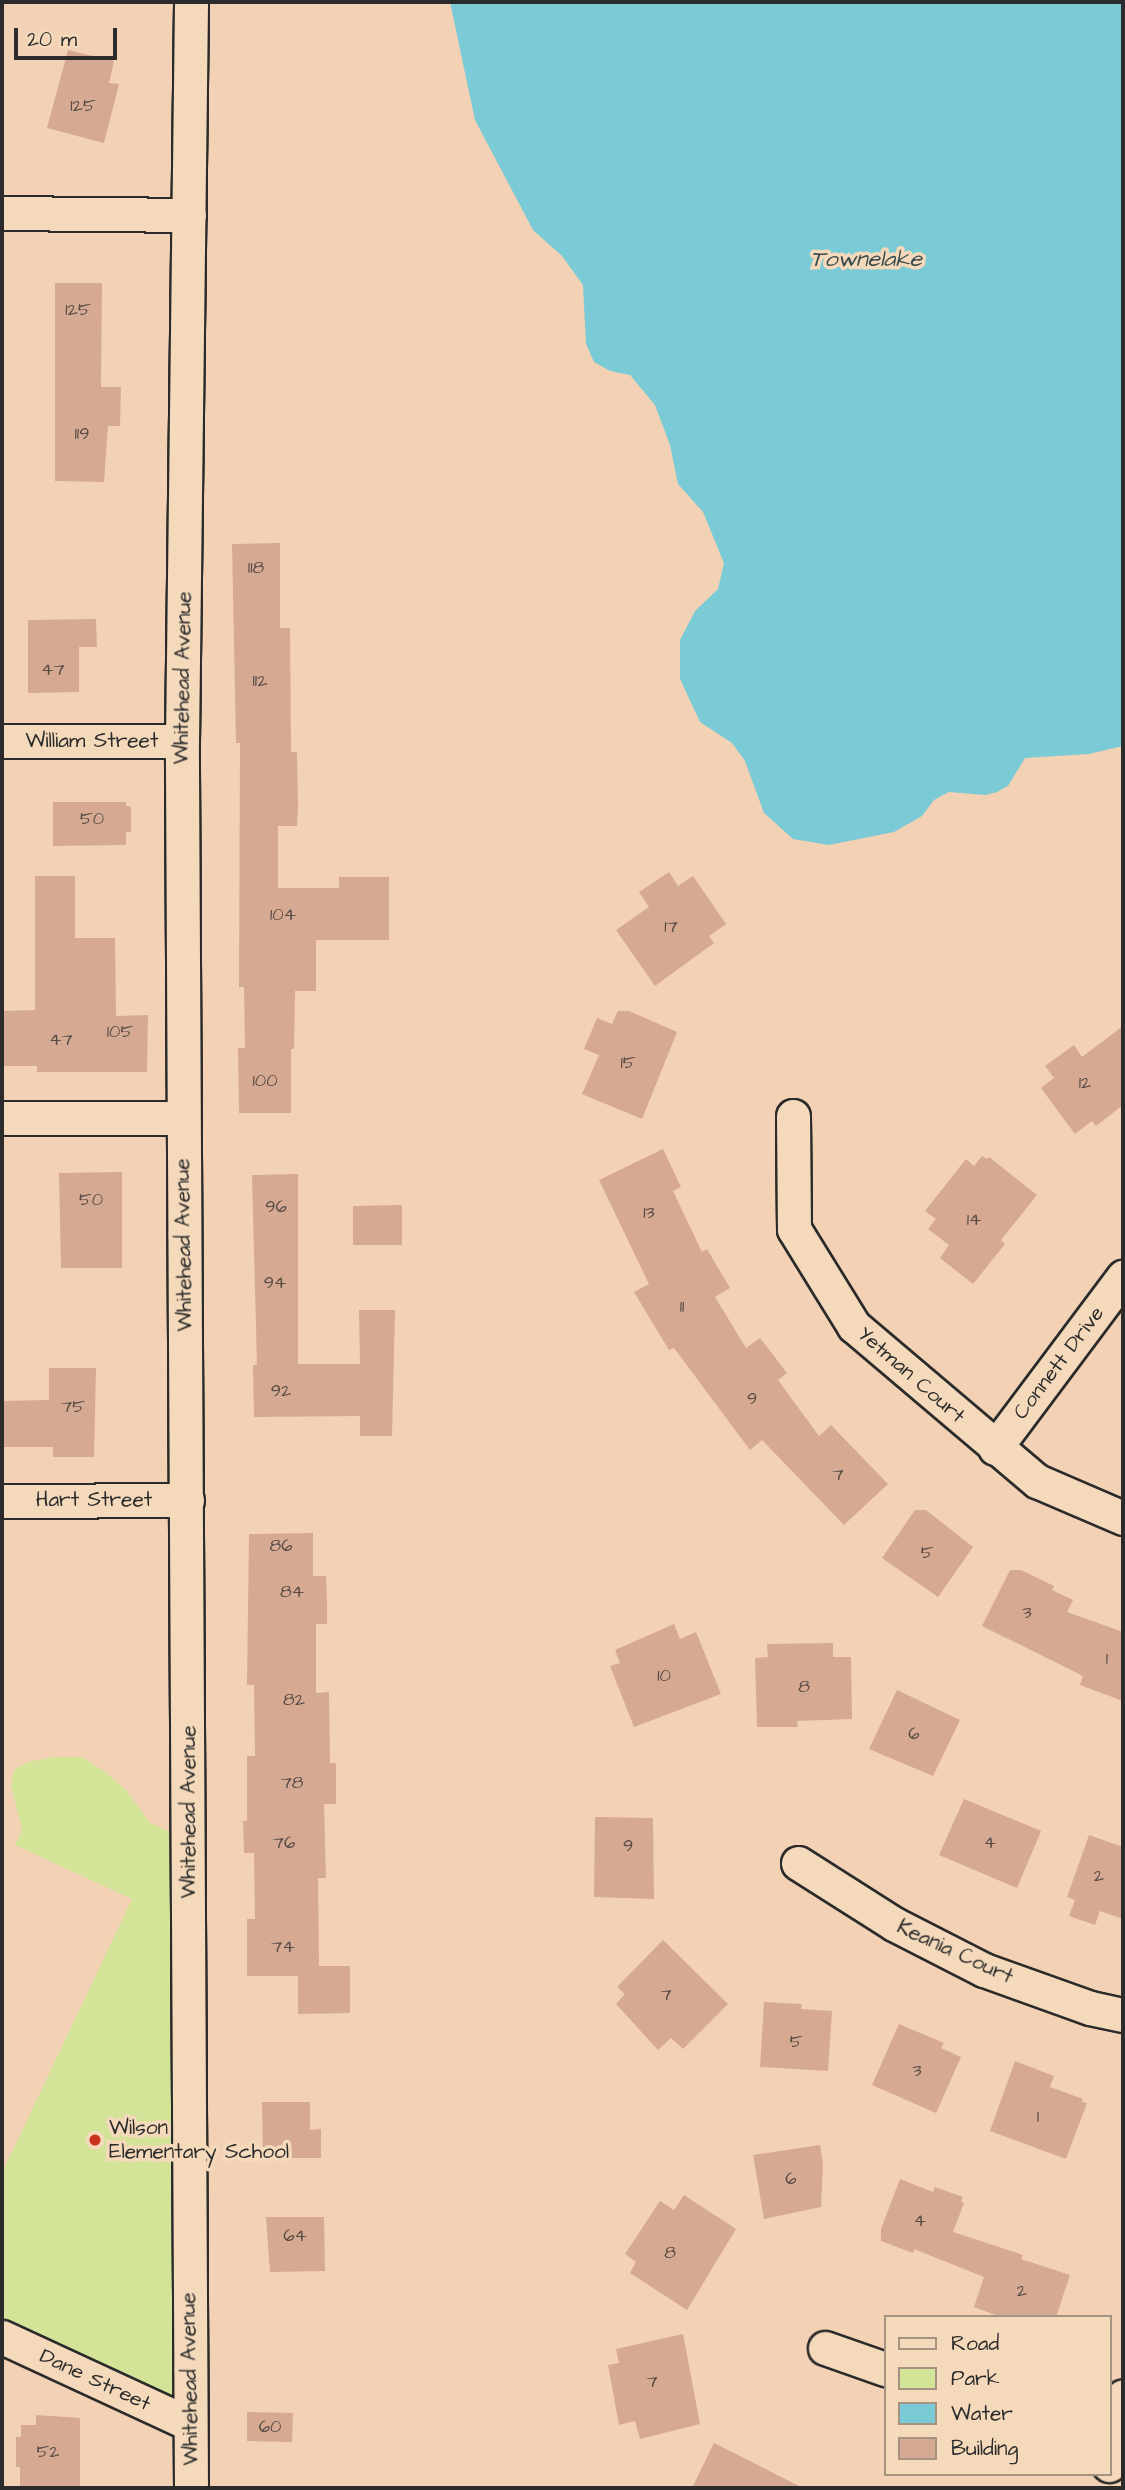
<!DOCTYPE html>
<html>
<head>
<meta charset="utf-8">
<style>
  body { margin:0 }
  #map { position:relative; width:1125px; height:2490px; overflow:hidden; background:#f3d1b4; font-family:"Architects Daughter",sans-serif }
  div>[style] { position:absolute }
  .green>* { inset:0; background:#d3e397 }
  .water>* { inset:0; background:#7acbd5 }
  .building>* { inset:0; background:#d5a992 }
  .roads { filter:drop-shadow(2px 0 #2b2b2b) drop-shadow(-2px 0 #2b2b2b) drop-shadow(0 2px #2b2b2b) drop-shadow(0 -2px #2b2b2b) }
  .minor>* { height:33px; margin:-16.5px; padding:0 16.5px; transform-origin:16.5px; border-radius:16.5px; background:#f4d9bb }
  .dots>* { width:19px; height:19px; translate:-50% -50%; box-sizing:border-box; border:4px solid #f4d9bb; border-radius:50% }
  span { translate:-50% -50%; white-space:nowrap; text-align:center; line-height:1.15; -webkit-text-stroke:7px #f4d9bb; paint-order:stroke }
  .number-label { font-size:18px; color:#564a45 }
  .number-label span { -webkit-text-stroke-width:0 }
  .street-label { font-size:21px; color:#2b2b2b }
  .poi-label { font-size:21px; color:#2b2b2b }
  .left { translate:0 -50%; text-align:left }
  .water-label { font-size:23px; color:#3b4b4d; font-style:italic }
  .frame { position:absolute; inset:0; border:4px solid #2b2b2b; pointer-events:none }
  .legend { position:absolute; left:884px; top:2315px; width:228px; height:161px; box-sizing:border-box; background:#f4d9bb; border:2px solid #a49381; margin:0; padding:9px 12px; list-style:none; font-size:21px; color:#2b2b2b }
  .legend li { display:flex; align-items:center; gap:14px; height:35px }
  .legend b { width:35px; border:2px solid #a49381 }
  .scale { position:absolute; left:14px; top:28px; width:103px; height:32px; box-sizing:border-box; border:4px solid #2b2b2b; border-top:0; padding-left:9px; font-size:21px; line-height:24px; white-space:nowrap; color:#2b2b2b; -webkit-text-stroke:5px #f4d9bb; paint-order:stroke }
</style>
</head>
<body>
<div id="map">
  <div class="green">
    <div style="clip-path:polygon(53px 1757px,82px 1757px,105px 1772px,126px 1790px,150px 1823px,189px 1840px,188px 2423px,2px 2337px,2px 2173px,132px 1899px,15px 1845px,22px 1830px,11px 1785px,14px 1770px,28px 1762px)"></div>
  </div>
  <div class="water">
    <div style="clip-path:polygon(450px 2px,1123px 2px,1123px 746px,1089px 754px,1025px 758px,1008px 786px,997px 792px,986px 795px,949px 792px,934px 800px,922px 816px,894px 832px,829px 845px,793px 839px,764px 813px,745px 761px,732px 743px,700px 722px,680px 679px,680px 640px,695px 611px,718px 589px,724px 563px,703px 512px,678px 484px,670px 445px,655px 405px,630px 375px,610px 371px,594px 362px,586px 344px,583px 285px,562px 256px,533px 230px,475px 120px)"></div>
  </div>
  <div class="building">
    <div style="clip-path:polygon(68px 50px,114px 61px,109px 83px,119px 84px,104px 143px,47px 128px)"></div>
    <div style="clip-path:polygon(55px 283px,102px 283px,101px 387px,121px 387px,120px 426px,108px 426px,104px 482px,55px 481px)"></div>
    <div style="clip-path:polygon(280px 543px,280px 628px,290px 628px,291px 752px,297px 752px,298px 807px,297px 826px,278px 826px,278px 888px,339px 888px,339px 877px,389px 877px,389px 940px,316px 940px,316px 991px,295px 991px,294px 1049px,291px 1049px,291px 1113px,239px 1113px,238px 1048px,245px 1048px,244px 987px,239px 987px,240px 743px,236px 743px,232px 544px)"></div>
    <div style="clip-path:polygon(96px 619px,97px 647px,79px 647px,79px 692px,28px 693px,28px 620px)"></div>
    <div style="clip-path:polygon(53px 802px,126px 802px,126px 806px,131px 807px,131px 832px,126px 832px,126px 845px,53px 846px)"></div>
    <div style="clip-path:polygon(669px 872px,678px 886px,693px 876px,726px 924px,709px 936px,714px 943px,655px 986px,616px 930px,649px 907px,639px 892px)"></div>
    <div style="clip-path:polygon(35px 876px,75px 876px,75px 938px,115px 938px,116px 1016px,148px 1015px,147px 1072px,37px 1072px,37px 1066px,2px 1066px,2px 1011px,35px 1010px)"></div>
    <div style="clip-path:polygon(618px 1011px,629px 1011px,677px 1032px,642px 1119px,582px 1094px,599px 1055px,584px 1049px,597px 1018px,612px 1024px)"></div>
    <div style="clip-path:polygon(1123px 1026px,1123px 1105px,1096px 1126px,1092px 1121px,1075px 1134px,1041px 1088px,1054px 1078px,1045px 1066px,1074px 1045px,1082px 1057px)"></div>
    <div style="clip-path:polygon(663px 1149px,681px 1187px,673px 1191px,702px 1252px,707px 1249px,730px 1288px,715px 1297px,746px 1348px,760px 1338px,787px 1373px,778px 1380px,819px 1436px,831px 1425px,888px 1484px,844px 1525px,762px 1440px,750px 1450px,674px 1348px,669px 1350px,634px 1292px,649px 1284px,599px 1180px)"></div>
    <div style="clip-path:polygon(982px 1156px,987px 1159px,989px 1157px,1037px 1195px,1001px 1240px,1005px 1244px,973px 1284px,940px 1258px,949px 1245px,928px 1229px,936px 1219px,925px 1211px,966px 1159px,974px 1166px)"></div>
    <div style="clip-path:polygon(122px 1172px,122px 1268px,61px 1268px,59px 1173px)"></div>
    <div style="clip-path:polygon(298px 1174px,298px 1364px,360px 1364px,359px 1310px,395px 1310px,392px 1436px,360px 1436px,360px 1416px,254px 1417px,253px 1365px,257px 1365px,252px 1175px)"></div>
    <div style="clip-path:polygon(402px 1205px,402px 1245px,353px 1245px,353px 1206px)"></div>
    <div style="clip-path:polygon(49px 1368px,96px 1368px,94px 1457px,53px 1457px,53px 1447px,2px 1447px,2px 1401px,49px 1400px)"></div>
    <div style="clip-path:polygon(915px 1510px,926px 1510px,973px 1547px,938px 1597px,882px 1558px)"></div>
    <div style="clip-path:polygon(313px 1533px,313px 1576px,326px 1576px,327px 1604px,327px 1624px,316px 1624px,316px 1693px,329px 1692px,330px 1763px,336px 1763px,336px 1804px,324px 1804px,326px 1878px,318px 1878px,319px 1966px,350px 1966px,350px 2013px,298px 2014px,298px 1976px,247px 1976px,247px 1919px,255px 1919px,254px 1853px,244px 1853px,243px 1821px,247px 1821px,247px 1756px,255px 1756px,254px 1685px,247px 1685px,249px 1534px)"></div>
    <div style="clip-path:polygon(1010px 1570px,1021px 1570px,1054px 1586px,1052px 1590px,1073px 1600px,1067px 1612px,1123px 1632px,1123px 1701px,1080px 1685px,1083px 1676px,982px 1626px)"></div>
    <div style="clip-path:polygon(674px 1624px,680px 1639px,696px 1632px,721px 1694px,634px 1727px,610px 1666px,620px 1663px,615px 1650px)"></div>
    <div style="clip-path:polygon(833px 1643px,833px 1657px,851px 1657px,852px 1719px,797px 1721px,798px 1727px,757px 1727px,755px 1658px,768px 1657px,767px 1644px)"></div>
    <div style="clip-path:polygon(897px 1690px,960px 1720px,933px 1776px,869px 1749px)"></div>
    <div style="clip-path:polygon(964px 1799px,1041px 1831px,1017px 1888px,939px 1855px)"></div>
    <div style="clip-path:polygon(595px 1817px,653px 1818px,654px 1899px,594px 1897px)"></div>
    <div style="clip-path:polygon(1089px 1835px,1123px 1847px,1123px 1919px,1100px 1911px,1095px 1925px,1069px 1916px,1075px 1900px,1067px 1897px)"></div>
    <div style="clip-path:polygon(663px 1940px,728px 2004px,683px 2049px,671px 2038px,658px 2050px,616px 2004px,625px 1994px,617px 1987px)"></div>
    <div style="clip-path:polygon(764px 2002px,802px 2004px,801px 2009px,832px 2011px,828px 2071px,760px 2067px)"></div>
    <div style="clip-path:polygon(899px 2024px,944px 2043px,941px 2048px,961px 2057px,936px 2113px,872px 2085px)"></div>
    <div style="clip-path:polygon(1015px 2061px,1054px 2076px,1050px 2087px,1083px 2099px,1082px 2102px,1087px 2103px,1066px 2159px,990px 2131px)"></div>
    <div style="clip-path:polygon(262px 2102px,310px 2102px,310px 2130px,321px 2129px,321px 2158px,263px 2158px)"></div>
    <div style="clip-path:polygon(820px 2145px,823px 2164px,821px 2207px,764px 2219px,753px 2155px)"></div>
    <div style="clip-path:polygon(900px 2179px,933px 2192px,935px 2187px,963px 2197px,961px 2201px,964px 2203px,953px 2232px,1023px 2255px,1021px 2259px,1070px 2275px,1056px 2317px,1001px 2317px,974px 2307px,984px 2277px,914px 2249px,913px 2253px,881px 2241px,881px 2229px)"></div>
    <div style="clip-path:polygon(684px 2195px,736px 2229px,687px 2310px,630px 2273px,636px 2262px,625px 2254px,660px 2201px,674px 2210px)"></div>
    <div style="clip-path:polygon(266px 2217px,324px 2217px,325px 2271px,270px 2272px)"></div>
    <div style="clip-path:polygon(683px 2334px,700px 2424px,640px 2439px,635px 2421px,619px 2425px,608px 2365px,619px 2363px,616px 2349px)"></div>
    <div style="clip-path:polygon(247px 2412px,293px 2413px,292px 2442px,247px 2441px)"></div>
    <div style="clip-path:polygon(36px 2415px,80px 2418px,80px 2488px,20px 2488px,20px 2467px,16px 2467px,16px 2437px,21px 2437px,21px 2425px,36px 2425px)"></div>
    <div style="clip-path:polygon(714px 2443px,803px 2488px,692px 2488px)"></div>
  </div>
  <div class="roads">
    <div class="minor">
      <div style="left:2px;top:213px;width:187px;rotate:0.6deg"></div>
      <div style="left:2px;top:741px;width:180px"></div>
      <div style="left:793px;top:1116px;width:113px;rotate:89.5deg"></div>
      <div style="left:794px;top:1229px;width:114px;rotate:58.3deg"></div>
      <div style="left:854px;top:1326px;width:240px;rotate:40.3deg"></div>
      <div style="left:1037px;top:1481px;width:94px;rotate:23.3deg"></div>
      <div style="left:2px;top:1118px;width:181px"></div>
      <div style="left:995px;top:1448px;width:214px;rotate:-53.2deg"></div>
      <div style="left:2px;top:1501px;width:185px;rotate:-0.3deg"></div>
      <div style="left:798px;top:1863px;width:114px;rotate:32.4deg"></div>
      <div style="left:894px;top:1924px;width:101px;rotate:27.1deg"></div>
      <div style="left:984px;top:1970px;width:113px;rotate:19.7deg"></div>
      <div style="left:1090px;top:2008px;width:34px;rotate:12deg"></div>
      <div style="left:2px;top:2337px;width:205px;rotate:24.8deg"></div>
      <div style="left:825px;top:2348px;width:64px;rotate:19.3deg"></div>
      <div style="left:1109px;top:2465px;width:70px;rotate:-78.5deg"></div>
      <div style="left:191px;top:2488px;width:1747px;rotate:-90.3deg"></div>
      <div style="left:182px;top:741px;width:739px;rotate:-89.3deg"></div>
    </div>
  </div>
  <div class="dots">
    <div style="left:95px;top:2140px;background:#c8321e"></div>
  </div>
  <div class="number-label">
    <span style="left:83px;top:106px">125</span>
    <span style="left:78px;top:310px">125</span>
    <span style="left:82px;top:434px">119</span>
    <span style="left:256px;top:568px">118</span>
    <span style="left:53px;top:670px">47</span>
    <span style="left:260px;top:681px">112</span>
    <span style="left:92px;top:819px">50</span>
    <span style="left:283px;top:915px">104</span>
    <span style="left:671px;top:927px">17</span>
    <span style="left:120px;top:1032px">105</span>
    <span style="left:61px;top:1040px">47</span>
    <span style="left:628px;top:1063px">15</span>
    <span style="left:265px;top:1081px">100</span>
    <span style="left:1085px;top:1083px">12</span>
    <span style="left:91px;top:1200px">50</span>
    <span style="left:276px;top:1207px">96</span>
    <span style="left:649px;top:1213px">13</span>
    <span style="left:974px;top:1220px">14</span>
    <span style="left:275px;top:1283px">94</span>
    <span style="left:682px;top:1307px">11</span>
    <span style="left:281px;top:1391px">92</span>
    <span style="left:752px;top:1399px">9</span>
    <span style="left:73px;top:1407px">75</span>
    <span style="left:838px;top:1475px">7</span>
    <span style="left:281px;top:1546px">86</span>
    <span style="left:927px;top:1553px">5</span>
    <span style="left:292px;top:1592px">84</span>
    <span style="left:1027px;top:1613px">3</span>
    <span style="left:1107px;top:1659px">1</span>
    <span style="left:664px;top:1676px">10</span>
    <span style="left:804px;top:1687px">8</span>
    <span style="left:294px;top:1700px">82</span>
    <span style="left:914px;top:1734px">6</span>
    <span style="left:292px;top:1783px">78</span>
    <span style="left:284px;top:1843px">76</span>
    <span style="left:990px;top:1843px">4</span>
    <span style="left:628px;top:1846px">9</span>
    <span style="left:1099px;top:1876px">2</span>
    <span style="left:283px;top:1947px">74</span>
    <span style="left:666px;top:1995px">7</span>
    <span style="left:796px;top:2042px">5</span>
    <span style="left:917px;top:2071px">3</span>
    <span style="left:1038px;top:2117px">1</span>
    <span style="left:791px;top:2179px">6</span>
    <span style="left:920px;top:2221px">4</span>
    <span style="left:295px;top:2236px">64</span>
    <span style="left:670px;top:2253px">8</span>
    <span style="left:1022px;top:2291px">2</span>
    <span style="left:652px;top:2382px">7</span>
    <span style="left:270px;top:2427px">60</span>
    <span style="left:48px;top:2452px">52</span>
  </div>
  <div class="street-label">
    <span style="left:183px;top:678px;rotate:-89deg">Whitehead Avenue</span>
    <span style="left:92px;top:741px">William Street</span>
    <span style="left:184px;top:1245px;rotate:-91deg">Whitehead Avenue</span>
    <span style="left:1059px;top:1363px;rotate:-53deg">Connett Drive</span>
    <span style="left:911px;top:1375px;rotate:41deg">Yetman Court</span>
    <span style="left:94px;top:1500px">Hart Street</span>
    <span style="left:189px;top:1812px;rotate:-90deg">Whitehead Avenue</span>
    <span style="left:955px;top:1952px;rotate:25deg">Keania Court</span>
    <span style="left:190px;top:2379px;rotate:-91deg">Whitehead Avenue</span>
    <span style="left:95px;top:2380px;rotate:25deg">Dane Street</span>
  </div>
  <div class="poi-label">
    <span class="left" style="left:109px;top:2140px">Wilson<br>Elementary School</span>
  </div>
  <div class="water-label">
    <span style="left:866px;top:259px">Townelake</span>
  </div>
  <div class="frame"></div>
  <ul class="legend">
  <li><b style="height:9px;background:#f4d9bb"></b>Road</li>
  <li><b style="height:19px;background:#d3e397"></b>Park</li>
  <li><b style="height:19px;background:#7acbd5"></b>Water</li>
  <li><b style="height:19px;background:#d5a992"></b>Building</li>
  </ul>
  <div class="scale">20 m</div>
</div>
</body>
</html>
